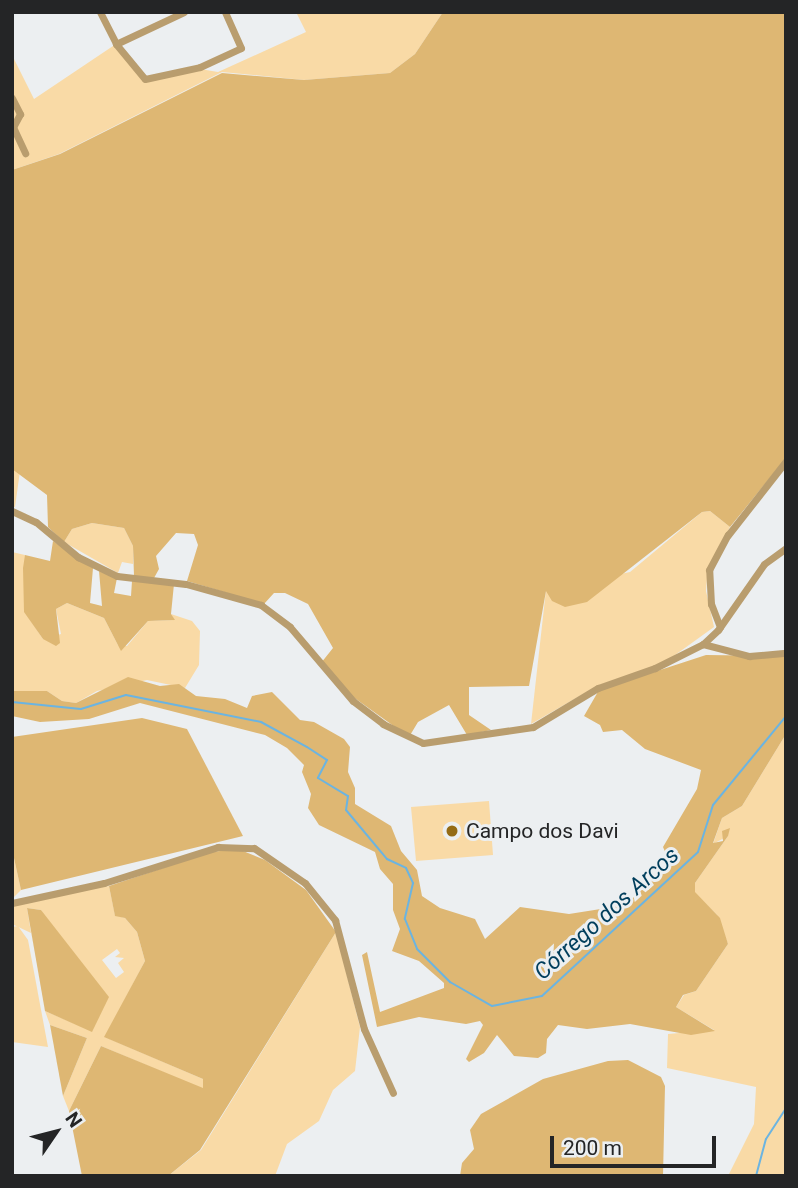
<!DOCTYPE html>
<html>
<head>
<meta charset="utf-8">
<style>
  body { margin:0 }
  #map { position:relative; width:798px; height:1188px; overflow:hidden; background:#eceff1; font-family:Roboto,sans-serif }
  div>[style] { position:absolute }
  .green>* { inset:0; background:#f9daa6 }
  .forest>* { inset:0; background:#deb773 }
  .stream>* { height:2px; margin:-1px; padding:0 1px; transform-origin:1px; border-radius:1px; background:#6bb4e1 }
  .minor>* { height:7px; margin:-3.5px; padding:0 3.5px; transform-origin:3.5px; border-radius:3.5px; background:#b99d6e }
  .dots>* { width:19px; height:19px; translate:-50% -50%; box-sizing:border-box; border:4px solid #eceff1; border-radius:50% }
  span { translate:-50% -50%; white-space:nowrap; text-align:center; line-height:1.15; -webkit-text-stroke:6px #eceff1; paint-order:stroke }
  .poi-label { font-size:21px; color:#242526 }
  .left { translate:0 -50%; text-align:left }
  .water-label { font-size:23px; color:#003e5c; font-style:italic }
  .frame { position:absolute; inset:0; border:14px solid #242526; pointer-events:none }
  .north { position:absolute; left:21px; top:1097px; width:70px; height:70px; -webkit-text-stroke:5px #eceff1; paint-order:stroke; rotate:55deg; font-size:19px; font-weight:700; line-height:28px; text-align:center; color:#242526 }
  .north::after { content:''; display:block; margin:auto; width:24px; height:32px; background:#242526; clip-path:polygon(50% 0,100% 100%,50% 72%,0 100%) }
  .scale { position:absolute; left:550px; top:1136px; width:166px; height:32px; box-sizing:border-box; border:4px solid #242526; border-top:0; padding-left:9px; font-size:21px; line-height:24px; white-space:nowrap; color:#242526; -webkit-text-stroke:5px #eceff1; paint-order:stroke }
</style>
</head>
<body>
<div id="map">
  <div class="green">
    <div style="clip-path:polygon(296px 12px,443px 12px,415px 54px,390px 73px,304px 80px,222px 72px,59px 154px,12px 170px,12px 55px,34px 99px,116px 44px,145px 79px,194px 68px,218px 72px,306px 32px)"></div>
    <div style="clip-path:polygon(12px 469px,20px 471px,15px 507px,12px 506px)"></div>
    <div style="clip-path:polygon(710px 511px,730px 527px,708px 568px,706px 591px,714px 627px,664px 663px,597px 686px,531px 724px,546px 590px,630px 572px,702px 512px)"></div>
    <div style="clip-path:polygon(92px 523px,124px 528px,133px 546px,133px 564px,122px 562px,118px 573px,64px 542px,72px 529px)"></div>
    <div style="clip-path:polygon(12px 552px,25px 555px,25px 612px,43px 639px,61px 634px,56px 609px,67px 603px,104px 618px,118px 645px,127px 646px,148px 621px,174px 620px,171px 614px,192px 621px,200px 631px,199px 665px,185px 688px,147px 680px,97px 691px,76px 703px,62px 701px,47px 691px,12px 691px)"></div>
    <div style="clip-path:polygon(786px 734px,786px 1176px,728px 1176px,754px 1124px,756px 1087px,667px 1068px,668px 1034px,714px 1030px,676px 1007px,684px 995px,696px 991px,728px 944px,717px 915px,694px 892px,695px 883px,728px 836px,713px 844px,722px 818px,742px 806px)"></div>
    <div style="clip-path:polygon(489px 801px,493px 855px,416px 861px,411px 807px)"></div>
    <div style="clip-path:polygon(12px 849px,21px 890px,12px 899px)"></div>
    <div style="clip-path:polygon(evenodd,109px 886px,115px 915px,125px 918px,137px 932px,145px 961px,105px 1037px,203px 1079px,203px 1089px,101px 1046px,69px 1111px,63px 1096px,87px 1038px,50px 1025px,45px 1011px,92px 1031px,41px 910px,27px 908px,31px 933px,12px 924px,12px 906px,24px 899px,109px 886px,117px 949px,120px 953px,115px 957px,124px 958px,118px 963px,124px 972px,116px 978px,102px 960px,117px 949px)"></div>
    <div style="clip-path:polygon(18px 926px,28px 940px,48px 1047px,12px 1042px,12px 927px)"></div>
    <div style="clip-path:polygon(336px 932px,360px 1027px,355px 1071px,333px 1090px,319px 1121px,287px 1144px,275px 1176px,168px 1176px,201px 1150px)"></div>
  </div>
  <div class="forest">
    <div style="clip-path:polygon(443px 12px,786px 12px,786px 458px,730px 527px,710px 511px,702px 512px,587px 602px,565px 607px,552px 601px,546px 591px,529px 686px,469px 687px,469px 715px,491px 730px,467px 735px,449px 705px,418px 722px,409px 737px,349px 694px,321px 663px,333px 648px,308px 604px,285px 593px,274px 593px,264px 604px,187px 581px,198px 545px,194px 534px,176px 533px,156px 556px,159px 569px,154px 578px,134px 576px,133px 546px,124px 528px,92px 523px,72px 529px,64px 542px,48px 527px,47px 495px,12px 469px,12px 170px,60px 154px,222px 73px,304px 80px,390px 73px,415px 54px)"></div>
    <div style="clip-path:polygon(53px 541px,93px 568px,90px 603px,102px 606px,99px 571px,117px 578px,114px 593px,131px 596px,132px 581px,174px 584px,171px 614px,175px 620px,148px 621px,121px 651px,104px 618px,67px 603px,56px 609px,60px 643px,56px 646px,43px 639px,24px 612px,23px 568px,25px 555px,50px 561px)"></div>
    <div style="clip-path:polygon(706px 655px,786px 656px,786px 734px,742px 806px,722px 818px,713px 843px,723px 841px,722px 831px,730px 828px,728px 836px,695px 883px,695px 892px,720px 918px,728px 944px,696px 991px,683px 995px,676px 1007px,715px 1031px,691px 1035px,630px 1024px,587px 1029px,558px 1025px,547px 1039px,546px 1053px,538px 1058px,514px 1056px,497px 1035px,484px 1053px,469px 1062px,466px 1059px,483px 1025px,480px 1021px,466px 1024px,419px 1017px,377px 1027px,362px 955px,367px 952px,380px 1012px,444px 988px,444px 983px,419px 961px,392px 951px,400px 929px,393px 910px,393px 884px,380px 869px,375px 852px,319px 825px,308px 808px,311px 794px,302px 772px,304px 765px,287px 748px,265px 735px,140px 703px,89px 719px,40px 722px,12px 716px,12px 691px,47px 691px,62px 701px,76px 703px,128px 677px,160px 686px,179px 684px,196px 696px,225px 699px,247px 708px,252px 696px,272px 692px,300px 720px,314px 722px,344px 739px,350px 747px,348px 772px,355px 788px,355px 804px,391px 826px,401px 851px,417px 870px,422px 896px,440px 908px,475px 919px,485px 939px,520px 907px,569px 914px,626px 905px,669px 861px,663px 847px,697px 789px,701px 770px,645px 749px,622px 730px,603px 732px,600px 725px,584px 716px,599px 690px)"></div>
    <div style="clip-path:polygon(142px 718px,187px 729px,243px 836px,21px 890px,12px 849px,12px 737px)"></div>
    <div style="clip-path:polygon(238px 849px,265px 860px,306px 890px,336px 932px,200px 1150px,168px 1176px,82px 1176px,69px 1111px,101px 1046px,203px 1088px,203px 1079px,104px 1037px,145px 961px,137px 932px,125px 918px,115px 916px,109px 886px,211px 852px)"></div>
    <div style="clip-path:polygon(27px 908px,41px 910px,109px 997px,92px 1032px,45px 1011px)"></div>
    <div style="clip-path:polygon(50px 1025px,87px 1038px,63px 1096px)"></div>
    <div style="clip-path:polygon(628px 1060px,661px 1077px,665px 1086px,663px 1176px,460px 1176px,462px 1163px,474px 1149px,470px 1130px,481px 1114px,543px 1079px,608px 1061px)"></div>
  </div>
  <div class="stream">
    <div style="left:12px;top:702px;width:69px;rotate:5.8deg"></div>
    <div style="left:81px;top:709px;width:47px;rotate:-17.3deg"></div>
    <div style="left:126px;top:695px;width:138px;rotate:11.3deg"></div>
    <div style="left:261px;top:722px;width:52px;rotate:28.5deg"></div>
    <div style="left:307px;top:747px;width:24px;rotate:33deg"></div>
    <div style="left:327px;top:760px;width:20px;rotate:117deg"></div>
    <div style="left:318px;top:778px;width:35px;rotate:31deg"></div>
    <div style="left:348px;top:796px;width:14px;rotate:98deg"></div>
    <div style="left:346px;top:810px;width:64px;rotate:50.1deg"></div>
    <div style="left:387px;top:859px;width:21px;rotate:25deg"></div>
    <div style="left:406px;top:868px;width:17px;rotate:65deg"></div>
    <div style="left:413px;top:883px;width:37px;rotate:103deg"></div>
    <div style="left:405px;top:919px;width:32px;rotate:68deg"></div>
    <div style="left:417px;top:949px;width:47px;rotate:45deg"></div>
    <div style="left:450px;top:982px;width:48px;rotate:29.7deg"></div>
    <div style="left:492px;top:1006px;width:51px;rotate:-11.3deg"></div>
    <div style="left:542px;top:996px;width:212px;rotate:-42.7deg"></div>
    <div style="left:698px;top:852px;width:49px;rotate:-72.3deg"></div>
    <div style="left:713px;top:805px;width:115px;rotate:-50.6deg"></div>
    <div style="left:756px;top:1176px;width:38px;rotate:-75deg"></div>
    <div style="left:766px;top:1139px;width:37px;rotate:-57deg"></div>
  </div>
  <div class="minor">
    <div style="left:100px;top:12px;width:36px;rotate:63deg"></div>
    <div style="left:116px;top:44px;width:45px;rotate:50.4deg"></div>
    <div style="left:145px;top:79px;width:56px;rotate:-12.3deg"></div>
    <div style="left:200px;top:67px;width:45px;rotate:-24.9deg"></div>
    <div style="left:241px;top:48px;width:39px;rotate:-114deg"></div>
    <div style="left:116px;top:44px;width:75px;rotate:-25.2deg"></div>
    <div style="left:12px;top:98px;width:18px;rotate:63deg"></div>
    <div style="left:20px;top:114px;width:15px;rotate:118deg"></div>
    <div style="left:13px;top:127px;width:29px;rotate:65deg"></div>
    <div style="left:12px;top:511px;width:26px;rotate:25deg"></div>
    <div style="left:36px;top:522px;width:55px;rotate:39.8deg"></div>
    <div style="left:78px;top:557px;width:43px;rotate:26deg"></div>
    <div style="left:117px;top:576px;width:69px;rotate:6.6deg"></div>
    <div style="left:186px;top:584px;width:78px;rotate:15.6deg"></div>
    <div style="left:261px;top:605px;width:36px;rotate:37deg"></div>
    <div style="left:290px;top:627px;width:97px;rotate:49.6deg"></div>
    <div style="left:353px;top:701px;width:38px;rotate:37deg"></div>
    <div style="left:383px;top:724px;width:44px;rotate:25.4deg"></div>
    <div style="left:423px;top:743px;width:111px;rotate:-8.3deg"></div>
    <div style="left:533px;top:727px;width:76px;rotate:-31deg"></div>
    <div style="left:598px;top:688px;width:60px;rotate:-19.3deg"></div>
    <div style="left:655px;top:668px;width:54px;rotate:-26.6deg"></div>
    <div style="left:703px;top:644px;width:48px;rotate:14.6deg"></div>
    <div style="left:749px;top:656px;width:37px;rotate:-5deg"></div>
    <div style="left:720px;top:627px;width:25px;rotate:-111deg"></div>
    <div style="left:711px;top:604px;width:34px;rotate:-93deg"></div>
    <div style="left:709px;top:570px;width:40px;rotate:-62deg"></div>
    <div style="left:728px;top:535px;width:94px;rotate:-51.9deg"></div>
    <div style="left:703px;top:644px;width:21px;rotate:-43deg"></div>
    <div style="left:718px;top:630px;width:80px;rotate:-55.1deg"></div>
    <div style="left:764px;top:564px;width:27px;rotate:-36deg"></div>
    <div style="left:12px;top:903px;width:94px;rotate:-12.3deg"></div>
    <div style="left:104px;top:883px;width:120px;rotate:-17.5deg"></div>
    <div style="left:218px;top:847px;width:36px;rotate:2deg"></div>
    <div style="left:254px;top:848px;width:62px;rotate:34.5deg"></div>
    <div style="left:305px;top:883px;width:48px;rotate:51deg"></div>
    <div style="left:335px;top:920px;width:113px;rotate:75.1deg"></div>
    <div style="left:364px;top:1029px;width:70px;rotate:65.6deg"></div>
  </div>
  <div class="dots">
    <div style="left:452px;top:831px;background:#946b15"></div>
  </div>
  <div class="poi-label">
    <span class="left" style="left:466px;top:831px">Campo dos Davi</span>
  </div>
  <div class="water-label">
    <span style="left:607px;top:914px;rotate:-42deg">Córrego dos Arcos</span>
  </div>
  <div class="frame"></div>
  <div class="north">N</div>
  <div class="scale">200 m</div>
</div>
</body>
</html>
